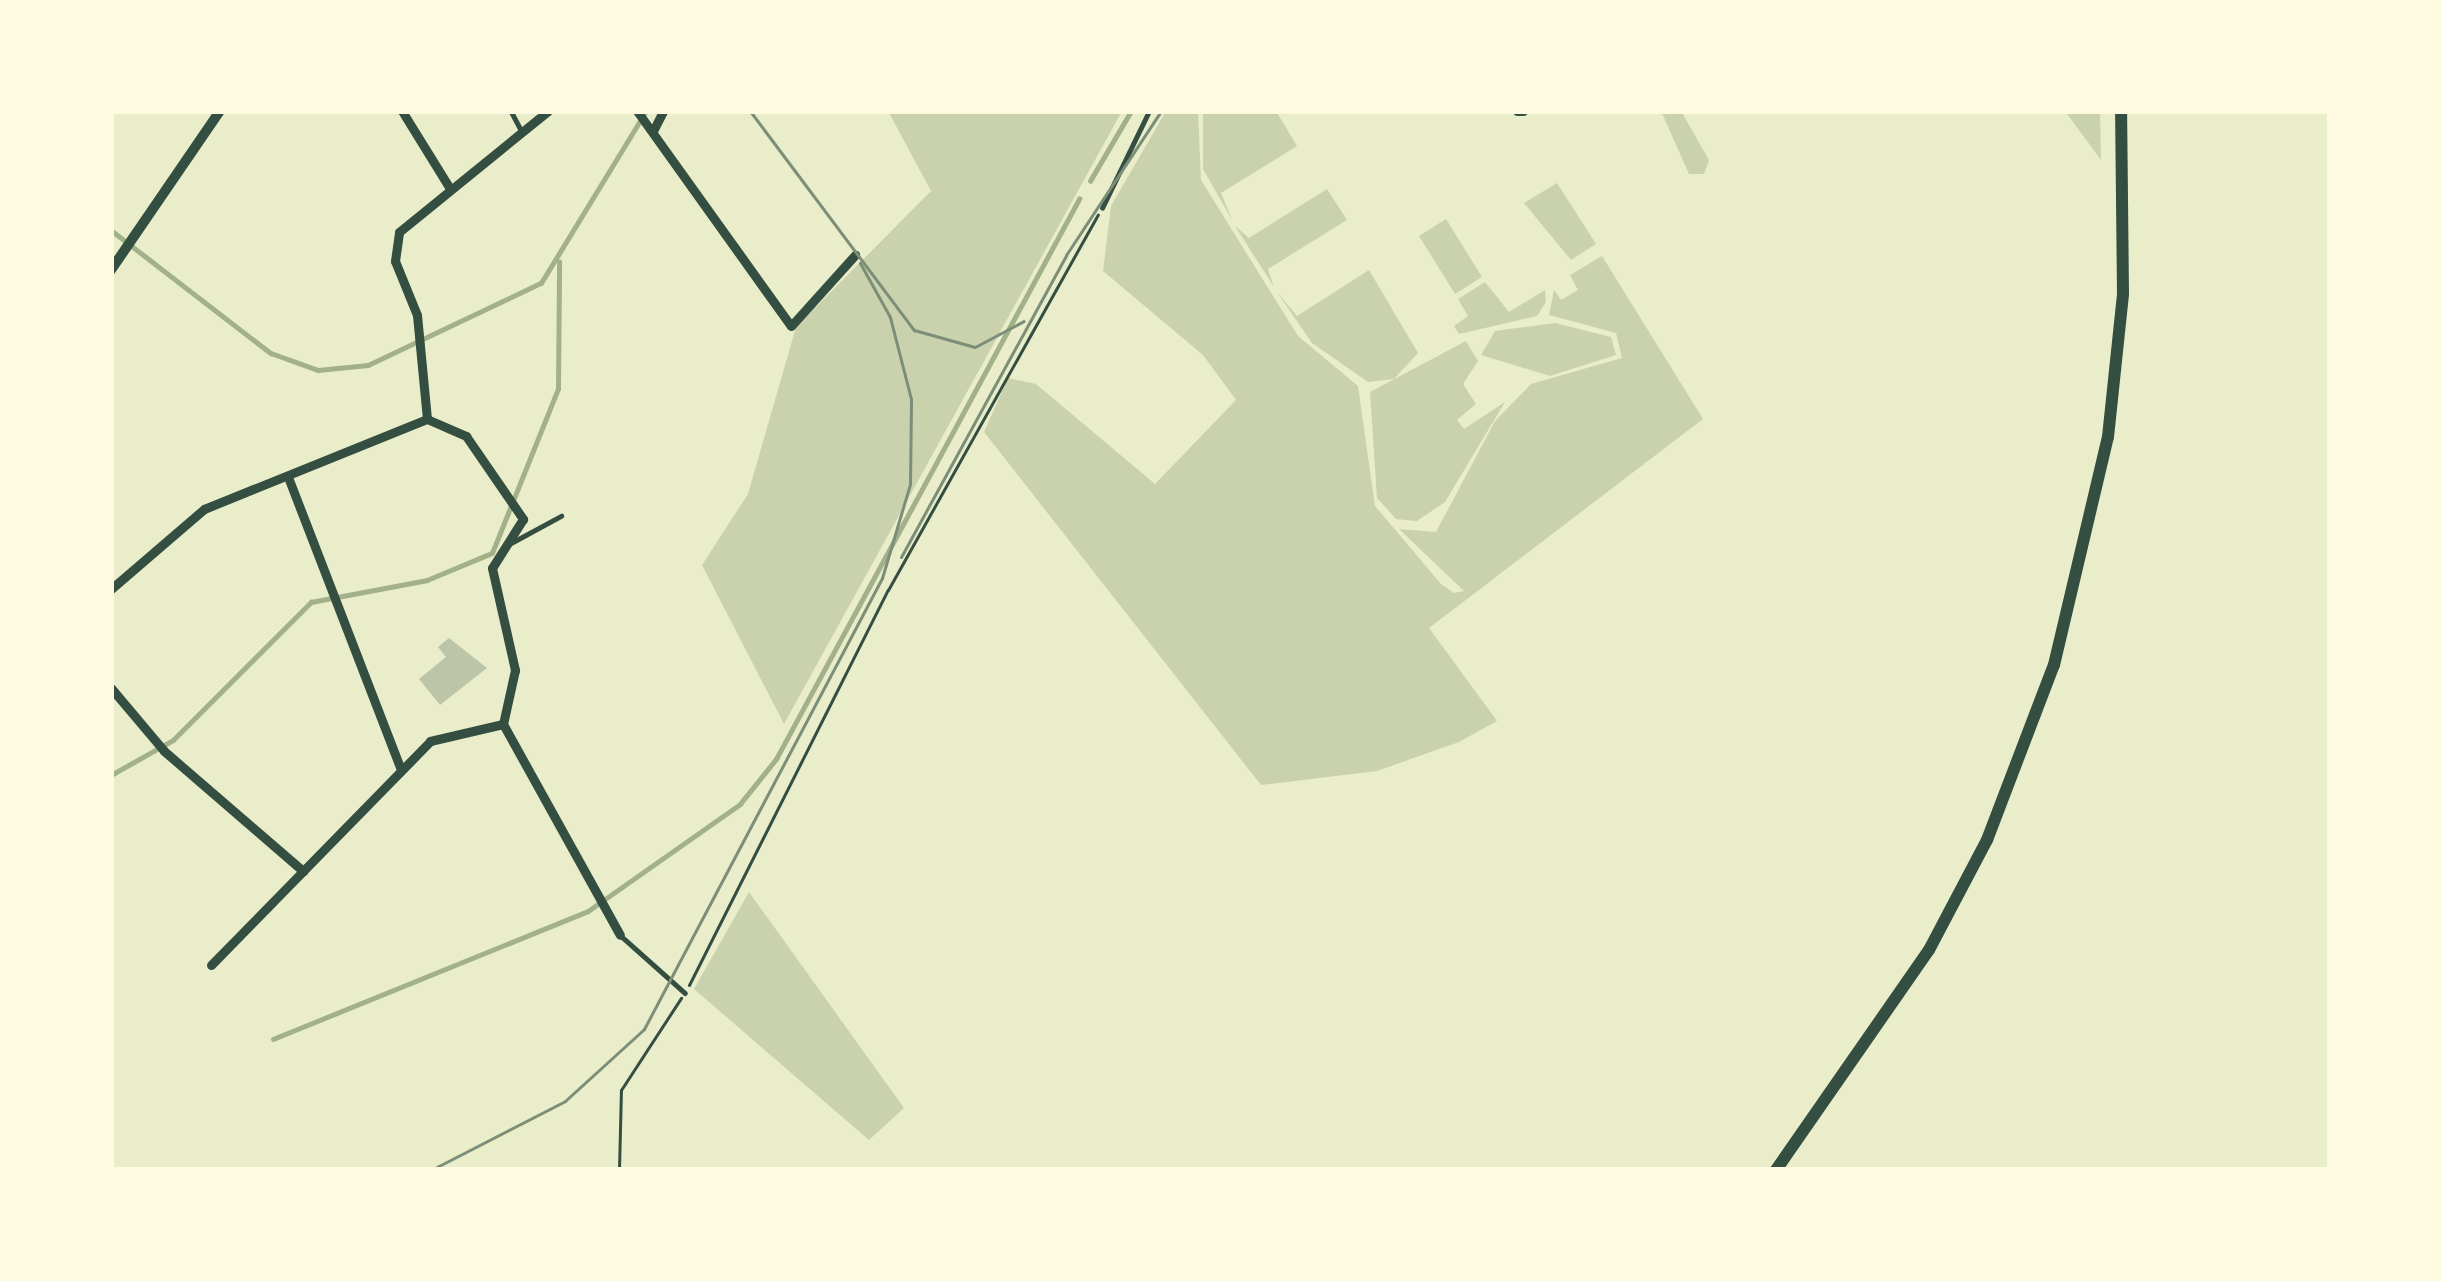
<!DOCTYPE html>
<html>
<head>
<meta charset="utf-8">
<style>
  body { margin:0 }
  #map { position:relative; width:2441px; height:1281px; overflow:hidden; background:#e9edc9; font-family:"Roboto Condensed",sans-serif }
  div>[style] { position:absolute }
  .green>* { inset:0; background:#cad2ad }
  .stream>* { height:4.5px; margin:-2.25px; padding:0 2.25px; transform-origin:2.25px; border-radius:2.25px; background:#a3b18a }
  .building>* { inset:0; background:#bcc5a7 }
  .path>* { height:3px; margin:-1.5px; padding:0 1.5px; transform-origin:1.5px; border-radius:1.5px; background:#344e41 }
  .service>* { height:4.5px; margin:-2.25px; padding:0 2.25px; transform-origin:2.25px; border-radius:2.25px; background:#344e41 }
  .minor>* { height:9px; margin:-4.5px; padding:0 4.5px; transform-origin:4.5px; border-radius:4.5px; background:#344e41 }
  .tertiary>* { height:10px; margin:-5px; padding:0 5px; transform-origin:5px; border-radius:5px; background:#344e41 }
  .secondary>* { height:12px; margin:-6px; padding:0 6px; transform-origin:6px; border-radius:6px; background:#344e41 }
  .tram>* { height:3px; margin:-1.5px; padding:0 1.5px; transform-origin:1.5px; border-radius:1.5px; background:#7c8e77 }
  span { translate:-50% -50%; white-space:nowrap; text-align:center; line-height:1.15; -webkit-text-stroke:9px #fefae0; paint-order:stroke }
  .frame { position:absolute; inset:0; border:114px solid #fefae0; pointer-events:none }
</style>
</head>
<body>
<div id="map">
  <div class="green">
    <div style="clip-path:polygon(888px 111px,1122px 111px,784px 724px,702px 565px,748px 494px,796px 327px,931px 191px)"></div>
    <div style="clip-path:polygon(1166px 111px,1198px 111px,1201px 180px,1298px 336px,1358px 386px,1375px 506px,1441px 584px,1454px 593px,1464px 591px,1399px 529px,1436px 532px,1495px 421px,1531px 384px,1622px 358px,1616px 333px,1549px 315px,1554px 290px,1561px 300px,1578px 290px,1570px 275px,1602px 256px,1703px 419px,1429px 628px,1497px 721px,1459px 742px,1377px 771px,1261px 785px,984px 432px,1008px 378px,1036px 384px,1155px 484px,1236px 400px,1203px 355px,1103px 271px,1111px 206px)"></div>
    <div style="clip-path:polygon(1203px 111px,1276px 111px,1297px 146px,1221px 193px,1232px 220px,1203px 169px)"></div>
    <div style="clip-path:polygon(1661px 111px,1681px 111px,1709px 160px,1704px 174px,1689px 174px)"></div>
    <div style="clip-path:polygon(2065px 111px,2100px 111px,2101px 160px)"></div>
    <div style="clip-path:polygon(1557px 183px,1596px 244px,1571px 260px,1524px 203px)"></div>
    <div style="clip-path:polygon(1327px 189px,1347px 220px,1268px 269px,1274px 287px,1235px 226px,1249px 238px)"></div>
    <div style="clip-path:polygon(1446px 219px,1482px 277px,1455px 294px,1419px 236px)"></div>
    <div style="clip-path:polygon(1369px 270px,1418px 353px,1394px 379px,1368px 382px,1312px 343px,1277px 292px,1297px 316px)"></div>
    <div style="clip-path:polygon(1485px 282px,1509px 312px,1545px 290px,1546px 302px,1537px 316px,1459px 334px,1454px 326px,1468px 316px,1458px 299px)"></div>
    <div style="clip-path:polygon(1555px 323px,1611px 337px,1616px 355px,1550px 376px,1481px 355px,1495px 331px)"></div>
    <div style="clip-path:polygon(1466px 341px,1478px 361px,1463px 384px,1476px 404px,1457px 420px,1464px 429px,1505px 402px,1445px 502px,1417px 521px,1396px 519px,1377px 498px,1370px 392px)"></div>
    <div style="clip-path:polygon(749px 892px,904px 1108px,869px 1140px,694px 989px)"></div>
  </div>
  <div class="stream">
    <div style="left:1090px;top:181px;width:81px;rotate:-59.6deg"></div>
    <div style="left:111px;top:230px;width:202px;rotate:37.6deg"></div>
    <div style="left:271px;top:353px;width:50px;rotate:19.9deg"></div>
    <div style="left:318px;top:370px;width:50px;rotate:-5.7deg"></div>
    <div style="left:368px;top:365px;width:191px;rotate:-25.4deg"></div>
    <div style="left:541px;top:283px;width:202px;rotate:-58.6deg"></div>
    <div style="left:111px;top:775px;width:71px;rotate:-29.4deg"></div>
    <div style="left:173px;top:740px;width:195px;rotate:-45deg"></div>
    <div style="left:311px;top:602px;width:118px;rotate:-10.7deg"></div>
    <div style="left:427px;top:580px;width:70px;rotate:-22.6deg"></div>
    <div style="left:492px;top:553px;width:177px;rotate:-68.1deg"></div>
    <div style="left:558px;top:389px;width:127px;rotate:-89.5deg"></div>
    <div style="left:273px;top:1039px;width:340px;rotate:-22.1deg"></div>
    <div style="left:588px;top:911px;width:186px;rotate:-35.1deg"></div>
    <div style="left:740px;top:804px;width:58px;rotate:-51.3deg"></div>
    <div style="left:776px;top:759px;width:637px;rotate:-61.58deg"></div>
  </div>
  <div class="building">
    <div style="clip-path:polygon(449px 638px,487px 668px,440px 705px,419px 679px,446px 657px,438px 647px)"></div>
  </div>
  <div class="path">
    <div style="left:689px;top:985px;width:442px;rotate:-63.3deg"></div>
    <div style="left:888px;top:590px;width:430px;rotate:-60.8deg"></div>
    <div style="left:619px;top:1170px;width:80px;rotate:-88.6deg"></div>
    <div style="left:621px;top:1090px;width:110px;rotate:-56.9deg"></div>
  </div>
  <div class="service">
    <div style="left:511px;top:111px;width:24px;rotate:62deg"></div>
    <div style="left:1102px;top:208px;width:108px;rotate:-64.1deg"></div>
    <div style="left:511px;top:543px;width:57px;rotate:-28.4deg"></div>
    <div style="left:620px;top:935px;width:87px;rotate:41.7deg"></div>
  </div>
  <div class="minor">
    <div style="left:402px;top:111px;width:89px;rotate:58.3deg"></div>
    <div style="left:637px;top:111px;width:264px;rotate:54.4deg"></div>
    <div style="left:791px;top:326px;width:96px;rotate:-48deg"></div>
    <div style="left:1517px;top:111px;width:6px"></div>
    <div style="left:653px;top:131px;width:22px;rotate:-63deg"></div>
    <div style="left:427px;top:419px;width:43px;rotate:23.6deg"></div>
    <div style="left:466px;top:436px;width:101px;rotate:55.5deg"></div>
    <div style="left:523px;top:519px;width:58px;rotate:122.3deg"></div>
    <div style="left:492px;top:568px;width:105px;rotate:77.3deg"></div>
    <div style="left:515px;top:670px;width:55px;rotate:102.5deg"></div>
    <div style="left:503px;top:724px;width:241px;rotate:61deg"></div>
    <div style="left:427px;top:419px;width:104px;rotate:-95.5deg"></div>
    <div style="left:417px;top:315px;width:58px;rotate:-112.2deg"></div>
    <div style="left:395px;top:261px;width:29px;rotate:-82deg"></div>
    <div style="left:399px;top:232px;width:192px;rotate:-39.1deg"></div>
    <div style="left:288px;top:477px;width:314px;rotate:68.9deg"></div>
    <div style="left:111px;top:589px;width:123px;rotate:-40.7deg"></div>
    <div style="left:204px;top:509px;width:240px;rotate:-22deg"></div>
    <div style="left:111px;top:688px;width:82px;rotate:49.9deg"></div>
    <div style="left:164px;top:751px;width:184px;rotate:40.8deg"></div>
    <div style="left:211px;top:965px;width:313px;rotate:-45.6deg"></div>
    <div style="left:430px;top:741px;width:75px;rotate:-13.1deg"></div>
  </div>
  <div class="tertiary">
    <div style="left:111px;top:270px;width:193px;rotate:-55.6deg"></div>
  </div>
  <div class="secondary">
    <div style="left:1776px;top:1170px;width:268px;rotate:-55.2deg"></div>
    <div style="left:1929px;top:950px;width:124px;rotate:-62.2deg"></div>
    <div style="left:1987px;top:840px;width:187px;rotate:-69.1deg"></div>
    <div style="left:2054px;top:665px;width:234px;rotate:-76.7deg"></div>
    <div style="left:2108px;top:437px;width:144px;rotate:-84deg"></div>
    <div style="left:2123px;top:294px;width:183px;rotate:-90.6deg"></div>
  </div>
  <div class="tram">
    <div style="left:750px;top:111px;width:274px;rotate:53.2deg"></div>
    <div style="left:914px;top:330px;width:63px;rotate:15.6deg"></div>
    <div style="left:975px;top:347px;width:55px;rotate:-28deg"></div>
    <div style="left:901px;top:557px;width:344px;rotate:-61.3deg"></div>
    <div style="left:1066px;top:255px;width:173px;rotate:-56.6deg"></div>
    <div style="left:431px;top:1170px;width:151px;rotate:-27.2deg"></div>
    <div style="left:565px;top:1101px;width:107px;rotate:-42.3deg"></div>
    <div style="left:644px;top:1029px;width:510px;rotate:-62.18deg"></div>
    <div style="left:882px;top:578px;width:98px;rotate:-73.4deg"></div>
    <div style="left:910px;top:484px;width:85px;rotate:-89.3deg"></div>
    <div style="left:911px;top:399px;width:85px;rotate:-104.4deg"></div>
    <div style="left:890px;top:317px;width:62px;rotate:-119.1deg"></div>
  </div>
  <div class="frame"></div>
</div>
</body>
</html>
